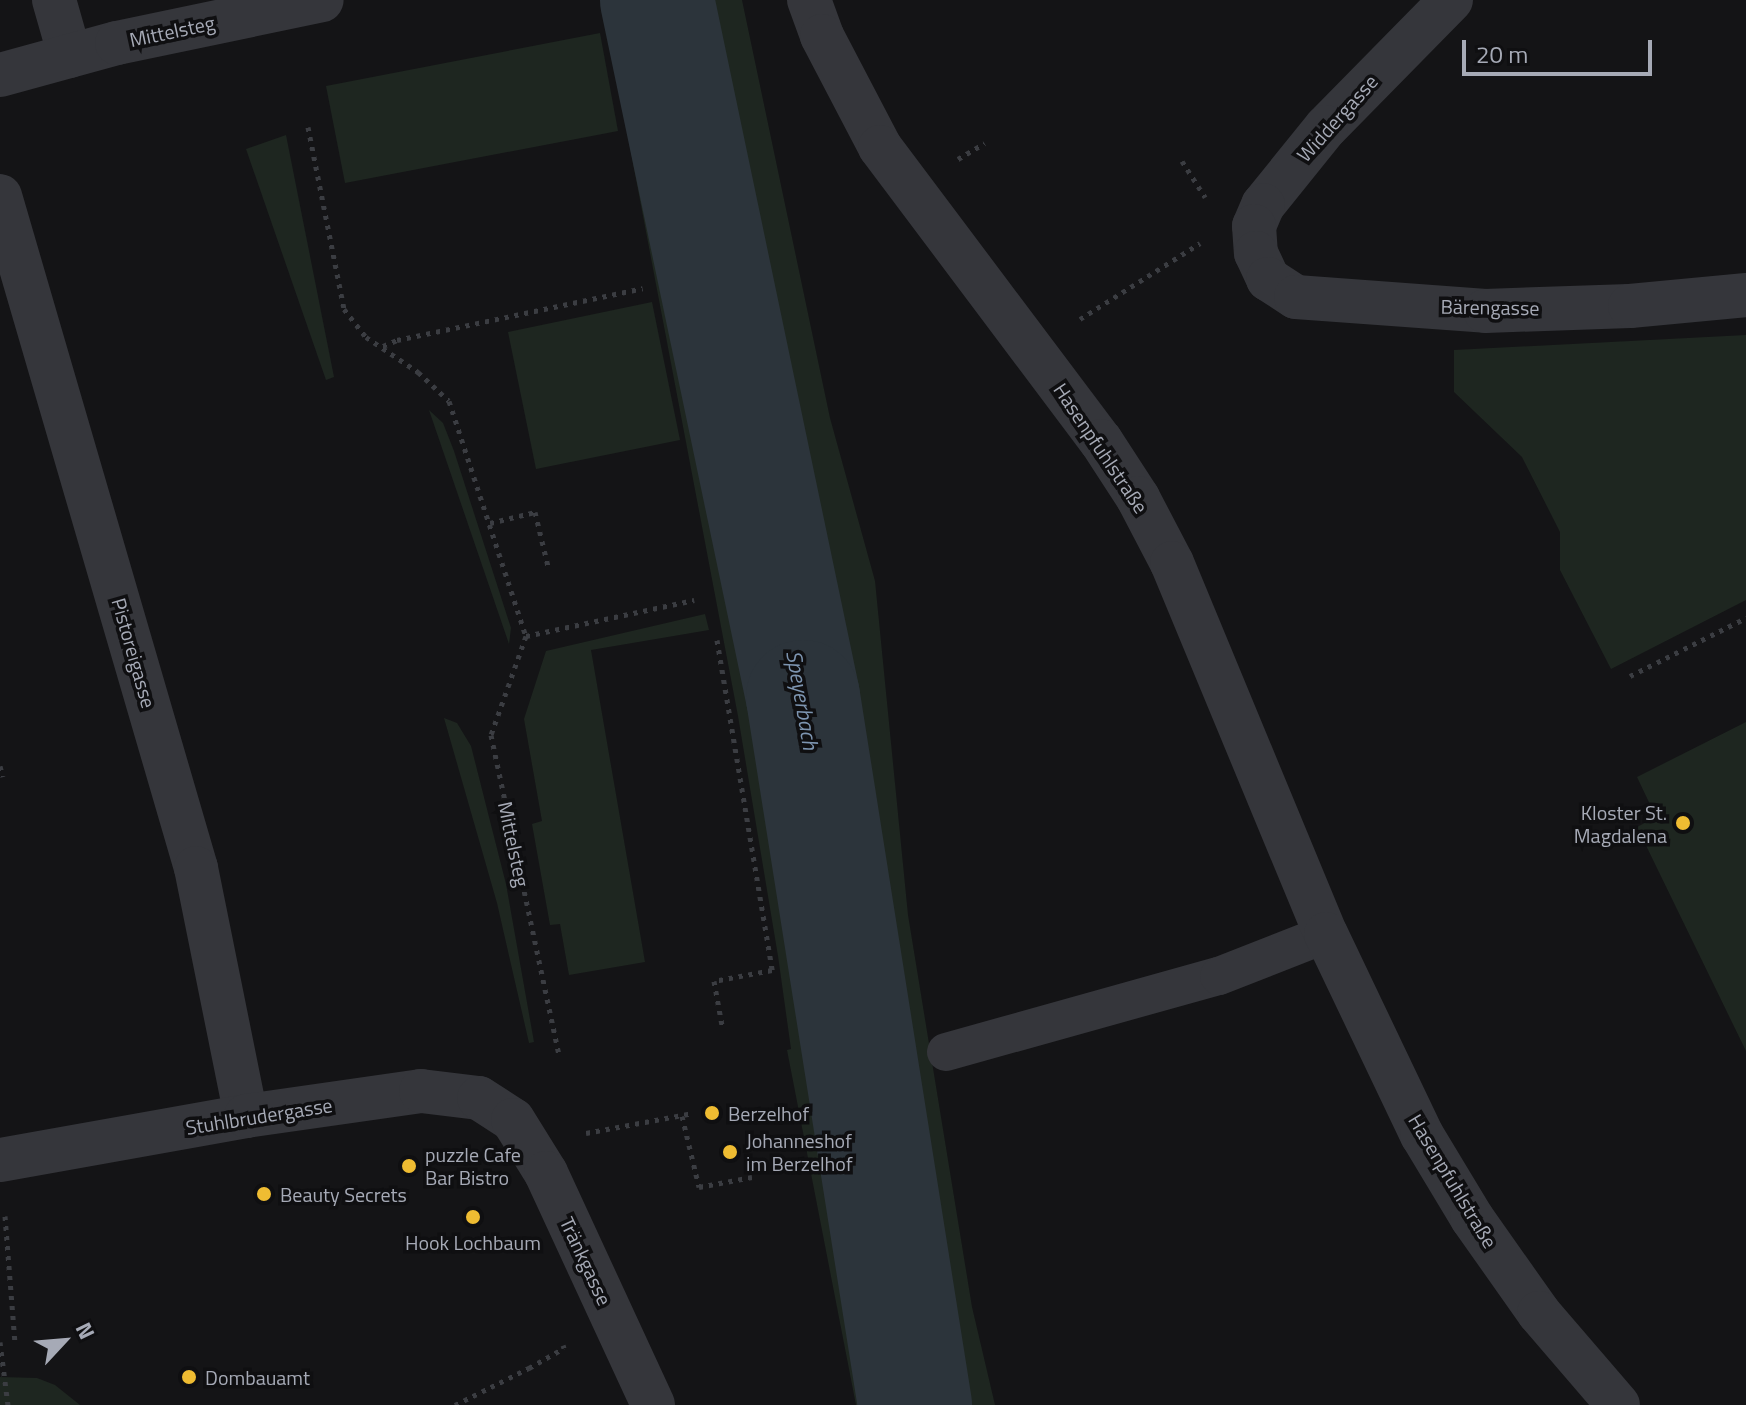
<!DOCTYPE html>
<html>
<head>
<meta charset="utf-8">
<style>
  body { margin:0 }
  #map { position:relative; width:1746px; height:1405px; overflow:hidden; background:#141416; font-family:"Titillium Web",sans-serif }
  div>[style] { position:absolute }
  .green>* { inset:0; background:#1e2620 }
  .river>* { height:114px; margin:-57px; padding:0 57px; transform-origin:57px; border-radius:57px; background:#2c343b }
  .path>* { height:5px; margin-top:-2.5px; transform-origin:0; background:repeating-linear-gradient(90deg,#3b3d42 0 4px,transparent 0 10px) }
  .service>* { height:38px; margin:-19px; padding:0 19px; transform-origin:19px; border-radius:19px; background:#35363b }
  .minor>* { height:44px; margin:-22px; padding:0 22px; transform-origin:22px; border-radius:22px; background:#35363b }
  .dots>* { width:22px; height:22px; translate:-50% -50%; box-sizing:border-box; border:4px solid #0f0f11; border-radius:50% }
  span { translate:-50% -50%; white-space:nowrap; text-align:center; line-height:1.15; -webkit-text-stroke:7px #0f0f11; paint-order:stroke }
  .street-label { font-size:20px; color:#a6aab6 }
  .poi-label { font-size:20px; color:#a6aab6 }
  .right { translate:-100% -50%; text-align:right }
  .left { translate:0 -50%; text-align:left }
  .water-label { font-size:22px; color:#7d95b1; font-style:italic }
  .north { position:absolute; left:24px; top:1301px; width:80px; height:80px; -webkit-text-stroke:6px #0f0f11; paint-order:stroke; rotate:64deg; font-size:22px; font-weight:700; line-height:32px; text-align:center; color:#a6aab6 }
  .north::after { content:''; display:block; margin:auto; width:28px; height:36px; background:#a6aab6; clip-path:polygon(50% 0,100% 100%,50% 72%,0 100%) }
  .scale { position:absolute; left:1462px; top:40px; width:190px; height:36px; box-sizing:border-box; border:4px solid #a6aab6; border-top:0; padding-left:10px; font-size:24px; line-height:28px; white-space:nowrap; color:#a6aab6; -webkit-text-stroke:6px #0f0f11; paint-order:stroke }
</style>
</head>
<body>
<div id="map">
  <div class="green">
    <div style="clip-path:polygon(602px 0,742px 0,830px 418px,875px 581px,908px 915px,972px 1307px,995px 1405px,856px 1405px,787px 1050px,791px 1049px,778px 956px,738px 716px)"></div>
    <div style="clip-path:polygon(600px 33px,618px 131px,345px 183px,326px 86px)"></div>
    <div style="clip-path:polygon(286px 135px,334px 377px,326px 380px,246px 149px)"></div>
    <div style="clip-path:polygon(652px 302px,680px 440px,536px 469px,508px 332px)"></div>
    <div style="clip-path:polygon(1746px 335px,1746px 600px,1611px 669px,1560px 570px,1560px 532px,1522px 457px,1454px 392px,1454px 350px)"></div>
    <div style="clip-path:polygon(429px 410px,443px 423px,454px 451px,511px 628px,509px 644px)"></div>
    <div style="clip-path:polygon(705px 614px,709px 630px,591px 650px,645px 962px,569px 975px,560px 924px,550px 925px,532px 824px,542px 821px,524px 719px,546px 651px)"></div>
    <div style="clip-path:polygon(444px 718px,457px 723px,471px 746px,506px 884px,534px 1042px,529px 1043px,497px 903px)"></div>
    <div style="clip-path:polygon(1746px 722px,1746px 1051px,1637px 827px,1656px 817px,1637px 777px)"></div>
    <div style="clip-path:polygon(0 1377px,37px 1378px,55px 1385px,80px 1405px,0 1405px)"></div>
  </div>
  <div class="river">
    <div style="left:657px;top:0;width:712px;rotate:78.17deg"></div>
    <div style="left:803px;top:697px;width:717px;rotate:81.01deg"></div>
  </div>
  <div class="path">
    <div style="left:308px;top:127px;width:186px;rotate:78.8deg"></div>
    <div style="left:344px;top:309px;width:36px;rotate:52deg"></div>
    <div style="left:366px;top:337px;width:63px;rotate:33.9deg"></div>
    <div style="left:418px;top:372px;width:42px;rotate:43.1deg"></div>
    <div style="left:449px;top:401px;width:247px;rotate:71.9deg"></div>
    <div style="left:526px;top:636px;width:105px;rotate:109.5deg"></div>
    <div style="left:491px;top:735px;width:327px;rotate:78deg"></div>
    <div style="left:958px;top:159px;width:31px;rotate:-31deg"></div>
    <div style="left:1182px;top:161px;width:43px;rotate:57.4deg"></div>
    <div style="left:1080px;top:319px;width:142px;rotate:-32.3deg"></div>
    <div style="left:383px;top:346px;width:15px;rotate:-23deg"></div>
    <div style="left:397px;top:340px;width:251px;rotate:-11.9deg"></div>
    <div style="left:490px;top:523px;width:46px;rotate:-13.7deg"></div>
    <div style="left:535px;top:512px;width:56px;rotate:76.5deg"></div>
    <div style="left:526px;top:636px;width:172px;rotate:-12.1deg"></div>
    <div style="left:717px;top:640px;width:335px;rotate:80.5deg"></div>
    <div style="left:772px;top:970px;width:59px;rotate:169.3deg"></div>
    <div style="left:714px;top:981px;width:45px;rotate:79.7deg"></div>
    <div style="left:1630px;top:676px;width:130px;rotate:-26.6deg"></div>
    <div style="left:0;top:766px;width:11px;rotate:75deg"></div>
    <div style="left:682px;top:1116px;width:73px;rotate:76.5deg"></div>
    <div style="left:699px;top:1187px;width:54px;rotate:-10.7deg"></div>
    <div style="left:586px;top:1133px;width:109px;rotate:-10.6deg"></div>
    <div style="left:5px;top:1216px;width:127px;rotate:85.5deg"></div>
    <div style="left:0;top:1342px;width:64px;rotate:82.8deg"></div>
    <div style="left:455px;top:1405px;width:83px;rotate:-26.6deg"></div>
    <div style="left:529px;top:1368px;width:40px;rotate:-29.7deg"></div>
    <div style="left:564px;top:1348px;width:3px;rotate:-108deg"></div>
  </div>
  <div class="service">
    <div style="left:946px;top:1052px;width:283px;rotate:-15.6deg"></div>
    <div style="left:1219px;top:976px;width:115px;rotate:-21.4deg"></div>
  </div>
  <div class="minor">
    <div style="left:54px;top:0;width:58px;rotate:74.1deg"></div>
    <div style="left:809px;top:0;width:38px;rotate:70deg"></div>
    <div style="left:822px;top:36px;width:125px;rotate:62.4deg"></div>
    <div style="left:880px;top:147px;width:368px;rotate:53.1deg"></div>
    <div style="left:1101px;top:441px;width:68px;rotate:57deg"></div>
    <div style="left:1138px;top:498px;width:73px;rotate:62.4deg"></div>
    <div style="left:1172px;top:563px;width:402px;rotate:67.5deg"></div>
    <div style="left:1326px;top:934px;width:223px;rotate:64.5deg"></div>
    <div style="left:1422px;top:1135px;width:97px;rotate:58.9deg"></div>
    <div style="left:1472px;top:1218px;width:116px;rotate:54.8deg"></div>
    <div style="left:1539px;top:1313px;width:121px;rotate:49.3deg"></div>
    <div style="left:1451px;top:0;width:178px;rotate:134.5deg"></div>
    <div style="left:1326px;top:127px;width:100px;rotate:128.9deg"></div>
    <div style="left:1263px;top:205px;width:23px;rotate:113deg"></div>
    <div style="left:1254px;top:226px;width:27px;rotate:86deg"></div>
    <div style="left:1256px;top:253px;width:29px;rotate:65deg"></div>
    <div style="left:1268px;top:279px;width:33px;rotate:33deg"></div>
    <div style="left:1296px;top:297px;width:190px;rotate:4.2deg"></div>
    <div style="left:1485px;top:311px;width:145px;rotate:-2deg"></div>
    <div style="left:1630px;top:306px;width:117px;rotate:-5.4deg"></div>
    <div style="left:0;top:75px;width:121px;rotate:-15.3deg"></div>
    <div style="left:117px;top:43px;width:209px;rotate:-11.8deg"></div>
    <div style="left:0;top:196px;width:700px;rotate:73.74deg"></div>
    <div style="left:196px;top:868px;width:253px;rotate:78.6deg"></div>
    <div style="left:0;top:1160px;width:250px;rotate:-10.1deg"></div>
    <div style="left:246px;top:1116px;width:177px;rotate:-8.1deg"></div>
    <div style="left:421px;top:1091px;width:58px;rotate:6.9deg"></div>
    <div style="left:479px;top:1098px;width:40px;rotate:32.9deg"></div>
    <div style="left:513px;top:1120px;width:62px;rotate:58.1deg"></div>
    <div style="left:546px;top:1173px;width:255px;rotate:65.2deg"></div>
  </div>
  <div class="dots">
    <div style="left:1683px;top:823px;background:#efbc32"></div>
    <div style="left:712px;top:1113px;background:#efbc32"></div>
    <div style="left:730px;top:1152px;background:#efbc32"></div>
    <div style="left:409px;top:1166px;background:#efbc32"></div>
    <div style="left:264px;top:1194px;background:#efbc32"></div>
    <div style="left:473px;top:1217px;background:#efbc32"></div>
    <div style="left:189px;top:1377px;background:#efbc32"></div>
  </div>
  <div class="street-label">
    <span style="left:172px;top:31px;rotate:-12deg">Mittelsteg</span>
    <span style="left:1337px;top:118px;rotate:-48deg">Widdergasse</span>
    <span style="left:1490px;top:307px;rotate:1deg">Bärengasse</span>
    <span style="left:1101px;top:448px;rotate:56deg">Hasenpfuhlstraße</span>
    <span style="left:134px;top:653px;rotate:74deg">Pistoreigasse</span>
    <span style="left:514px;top:844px;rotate:78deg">Mittelsteg</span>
    <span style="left:259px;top:1116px;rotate:-9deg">Stuhlbrudergasse</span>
    <span style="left:1453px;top:1181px;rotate:59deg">Hasenpfuhlstraße</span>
    <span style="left:586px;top:1261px;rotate:65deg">Tränkgasse</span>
  </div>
  <div class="poi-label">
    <span class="right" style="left:1667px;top:824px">Kloster St.<br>Magdalena</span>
    <span class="left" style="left:728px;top:1113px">Berzelhof</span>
    <span class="left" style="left:746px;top:1152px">Johanneshof<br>im Berzelhof</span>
    <span class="left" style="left:425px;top:1166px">puzzle Cafe<br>Bar Bistro</span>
    <span class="left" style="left:280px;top:1194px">Beauty Secrets</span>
    <span style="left:473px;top:1242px">Hook Lochbaum</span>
    <span class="left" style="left:205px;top:1377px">Dombauamt</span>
  </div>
  <div class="water-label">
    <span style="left:802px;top:700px;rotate:80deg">Speyerbach</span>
  </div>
  <div class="north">N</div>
  <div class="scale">20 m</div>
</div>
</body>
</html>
